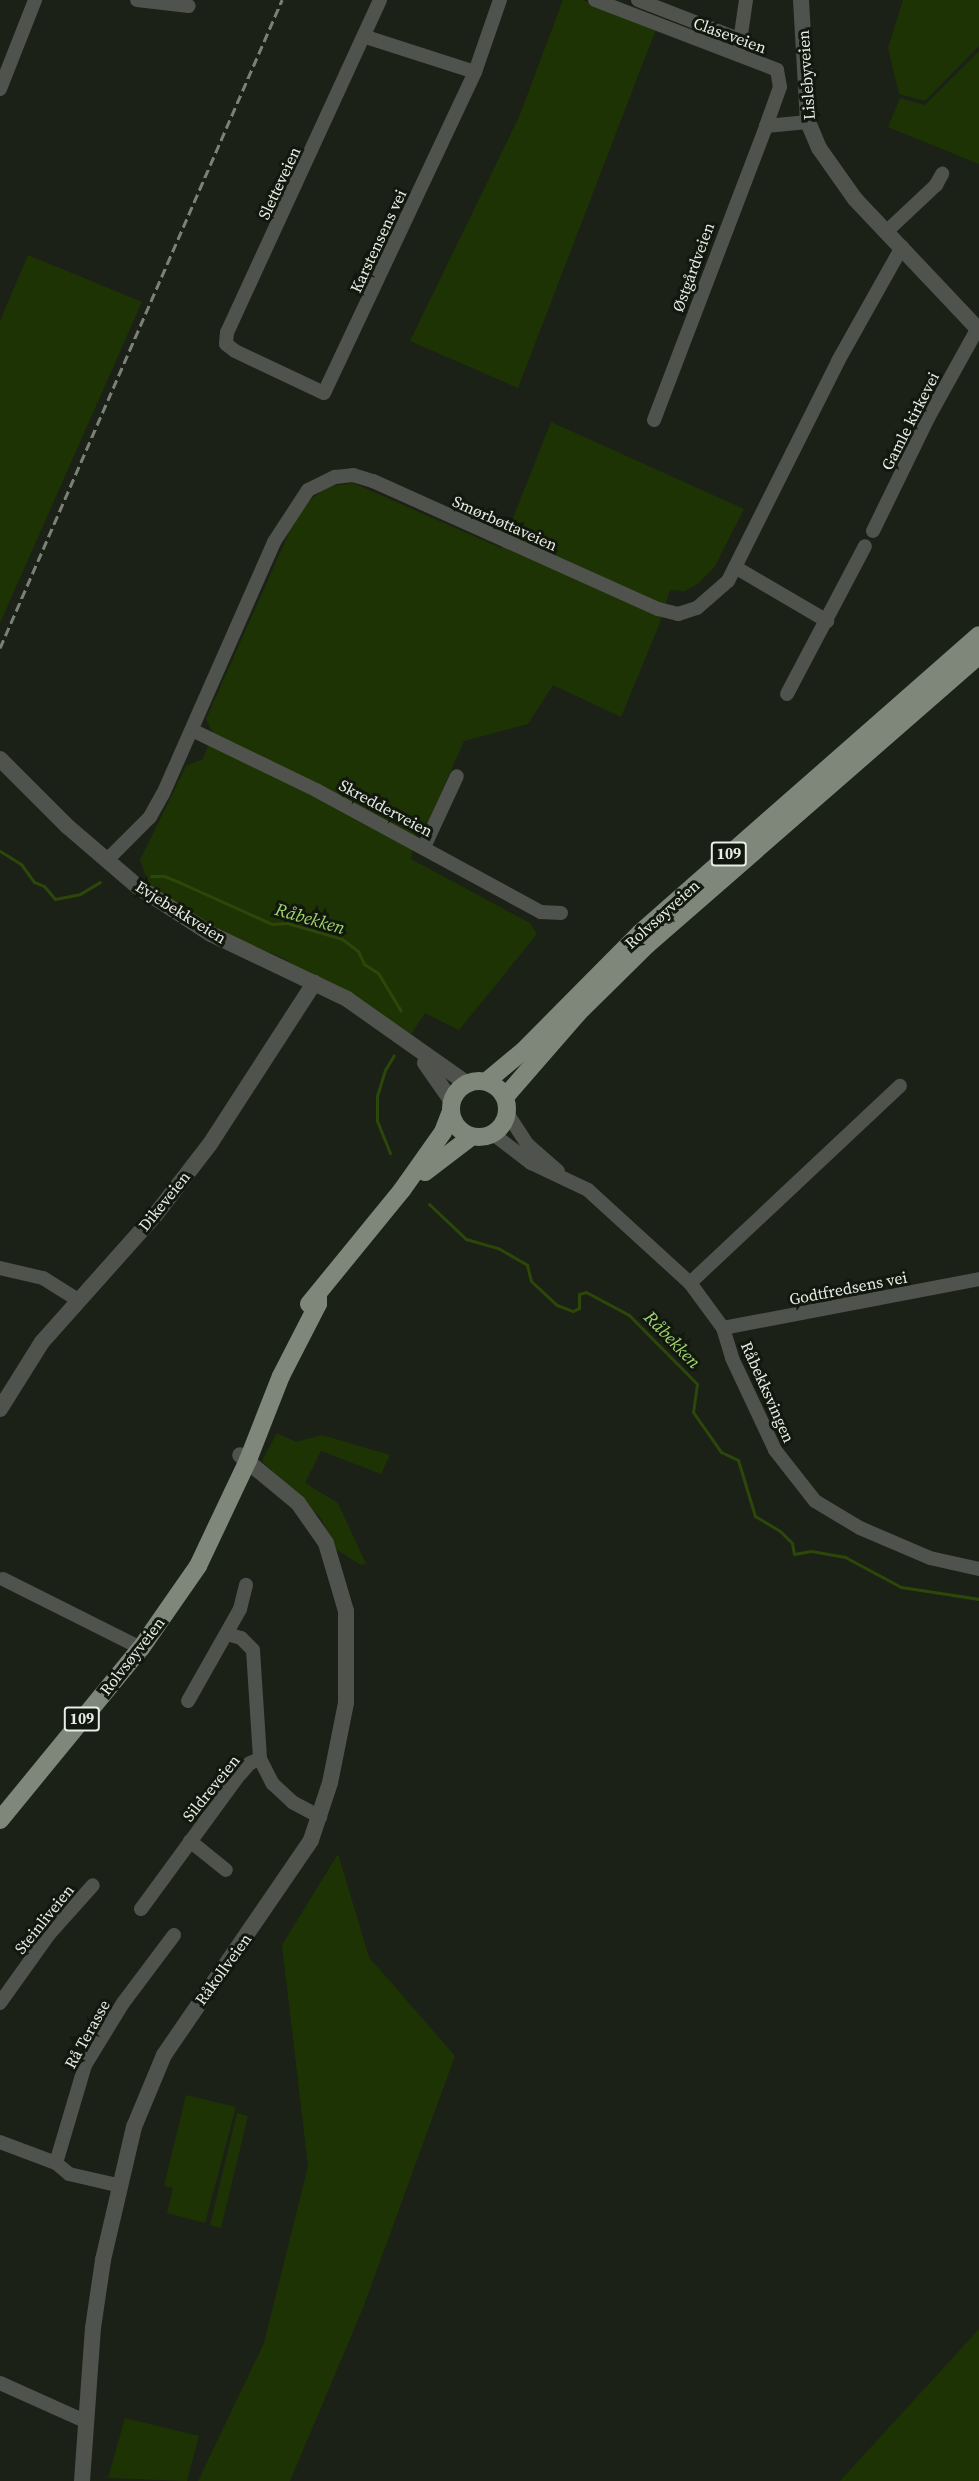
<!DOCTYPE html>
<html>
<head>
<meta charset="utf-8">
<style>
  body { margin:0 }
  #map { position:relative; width:979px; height:2481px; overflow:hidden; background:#1b2116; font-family:"Source Serif 4",serif }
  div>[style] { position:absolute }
  .green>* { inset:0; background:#1e3304 }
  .stream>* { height:3px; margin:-1.5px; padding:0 1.5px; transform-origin:1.5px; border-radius:1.5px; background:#2c4709 }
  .minor>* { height:14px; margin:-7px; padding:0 7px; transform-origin:7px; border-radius:7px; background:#4f524d }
  .tertiary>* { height:16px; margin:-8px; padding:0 8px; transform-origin:8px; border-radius:8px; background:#4f524d }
  .primary>* { height:18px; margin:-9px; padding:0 9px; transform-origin:9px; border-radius:9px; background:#7f867a }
  .primary>.ring { margin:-9px; padding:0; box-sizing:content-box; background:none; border:18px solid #7f867a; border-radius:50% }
  .rail>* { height:3px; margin-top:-1.5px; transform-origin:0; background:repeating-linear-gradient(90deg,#7c8178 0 9px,transparent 0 13.5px) }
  span { translate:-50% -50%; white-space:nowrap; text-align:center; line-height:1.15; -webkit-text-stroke:6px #12180d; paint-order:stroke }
  .shield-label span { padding:2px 4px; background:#12180d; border:2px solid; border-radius:4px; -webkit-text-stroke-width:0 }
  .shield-label { font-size:15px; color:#e8ece5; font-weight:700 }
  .street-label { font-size:16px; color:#e8ece5 }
  .water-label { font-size:18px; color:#a1d66f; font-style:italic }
</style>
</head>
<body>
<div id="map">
  <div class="green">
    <div style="clip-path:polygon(563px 0,583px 0,656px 29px,518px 388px,410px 341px,519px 117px)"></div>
    <div style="clip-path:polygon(903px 0,979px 0,979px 46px,925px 101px,899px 94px,888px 48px)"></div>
    <div style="clip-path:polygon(979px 51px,979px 164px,888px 127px,900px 98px,925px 105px)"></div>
    <div style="clip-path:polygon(28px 255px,142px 302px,0 623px,0 321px)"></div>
    <div style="clip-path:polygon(551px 422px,744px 509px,715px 566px,699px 583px,685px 591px,670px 590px,659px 625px,621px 717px,553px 685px,528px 724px,464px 741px,429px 820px,417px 830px,411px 859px,530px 923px,537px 934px,459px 1030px,425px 1013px,410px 1036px,283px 958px,208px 928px,150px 888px,140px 860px,186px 766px,203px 759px,213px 733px,206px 719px,300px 508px,326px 487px,353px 483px,501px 548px)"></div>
    <div style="clip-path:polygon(277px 1433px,296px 1442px,322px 1435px,390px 1455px,381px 1474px,321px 1451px,305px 1483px,338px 1503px,366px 1564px,361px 1565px,334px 1548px,321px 1518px,262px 1461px)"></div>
    <div style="clip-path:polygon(338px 1854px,369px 1957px,455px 2056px,363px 2308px,290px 2481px,198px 2481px,264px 2343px,308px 2166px,282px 1945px)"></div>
    <div style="clip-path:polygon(186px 2095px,236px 2107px,205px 2223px,167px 2213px,173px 2188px,164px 2186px)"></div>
    <div style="clip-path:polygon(237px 2113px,248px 2116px,221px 2228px,210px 2225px)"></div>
    <div style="clip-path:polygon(979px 2329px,979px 2481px,840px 2481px)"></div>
    <div style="clip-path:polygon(125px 2418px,199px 2436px,187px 2481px,108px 2478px)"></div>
  </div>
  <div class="stream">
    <div style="left:0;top:851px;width:25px;rotate:32deg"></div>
    <div style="left:21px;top:864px;width:22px;rotate:54deg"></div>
    <div style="left:34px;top:882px;width:11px;rotate:22deg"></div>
    <div style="left:44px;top:886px;width:17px;rotate:50deg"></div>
    <div style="left:55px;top:899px;width:25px;rotate:-11deg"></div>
    <div style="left:80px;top:894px;width:23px;rotate:-31deg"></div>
    <div style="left:151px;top:876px;width:13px"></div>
    <div style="left:164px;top:876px;width:18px;rotate:22deg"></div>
    <div style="left:181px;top:883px;width:100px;rotate:24.3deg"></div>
    <div style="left:272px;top:924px;width:15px;rotate:-4deg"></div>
    <div style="left:287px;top:923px;width:57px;rotate:16.2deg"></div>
    <div style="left:342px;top:939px;width:20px;rotate:37deg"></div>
    <div style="left:358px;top:951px;width:14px;rotate:65deg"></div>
    <div style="left:364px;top:964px;width:17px;rotate:33deg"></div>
    <div style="left:378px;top:973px;width:44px;rotate:58.8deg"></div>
    <div style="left:390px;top:1153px;width:35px;rotate:-112deg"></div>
    <div style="left:377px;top:1121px;width:25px;rotate:-90deg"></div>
    <div style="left:377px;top:1096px;width:27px;rotate:-73deg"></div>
    <div style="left:385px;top:1070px;width:17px;rotate:-59deg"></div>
    <div style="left:429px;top:1204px;width:51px;rotate:43.4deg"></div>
    <div style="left:466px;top:1239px;width:33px;rotate:16deg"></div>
    <div style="left:498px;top:1248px;width:34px;rotate:30deg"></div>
    <div style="left:527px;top:1265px;width:16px;rotate:76deg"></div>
    <div style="left:531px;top:1281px;width:35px;rotate:43deg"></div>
    <div style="left:557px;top:1305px;width:17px;rotate:21deg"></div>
    <div style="left:573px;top:1311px;width:7px;rotate:-27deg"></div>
    <div style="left:579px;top:1308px;width:14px;rotate:-90deg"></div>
    <div style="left:579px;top:1294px;width:7px;rotate:-16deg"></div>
    <div style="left:586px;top:1292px;width:49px;rotate:28.1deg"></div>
    <div style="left:629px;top:1315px;width:97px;rotate:45.4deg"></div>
    <div style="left:697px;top:1384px;width:28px;rotate:98deg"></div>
    <div style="left:693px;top:1412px;width:49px;rotate:55deg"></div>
    <div style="left:721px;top:1452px;width:19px;rotate:25deg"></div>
    <div style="left:738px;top:1460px;width:59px;rotate:73.1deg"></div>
    <div style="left:755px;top:1516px;width:29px;rotate:31deg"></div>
    <div style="left:780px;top:1531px;width:17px;rotate:45deg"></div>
    <div style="left:792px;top:1543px;width:11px;rotate:80deg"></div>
    <div style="left:794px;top:1554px;width:17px;rotate:-10deg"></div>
    <div style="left:811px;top:1551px;width:35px;rotate:10deg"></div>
    <div style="left:845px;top:1557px;width:64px;rotate:28.2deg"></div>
    <div style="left:901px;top:1587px;width:79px;rotate:8.7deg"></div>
  </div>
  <div class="minor">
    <div style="left:137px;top:0;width:52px;rotate:6.6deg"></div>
    <div style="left:380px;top:0;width:366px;rotate:114.7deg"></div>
    <div style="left:227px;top:332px;width:12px;rotate:95deg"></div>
    <div style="left:226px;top:344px;width:11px;rotate:38deg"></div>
    <div style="left:235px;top:351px;width:98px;rotate:25.3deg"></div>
    <div style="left:324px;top:393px;width:355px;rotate:-64.8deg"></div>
    <div style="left:475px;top:72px;width:76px;rotate:-70.9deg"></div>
    <div style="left:595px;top:0;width:195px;rotate:21deg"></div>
    <div style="left:777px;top:70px;width:17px;rotate:80deg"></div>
    <div style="left:780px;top:87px;width:41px;rotate:109.7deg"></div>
    <div style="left:766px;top:126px;width:42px;rotate:-5.4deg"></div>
    <div style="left:638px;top:0;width:110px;rotate:21.2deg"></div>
    <div style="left:366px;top:37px;width:114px;rotate:17.8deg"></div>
    <div style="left:739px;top:48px;width:49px;rotate:-81.7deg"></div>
    <div style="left:0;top:89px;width:96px;rotate:-68.5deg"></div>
    <div style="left:886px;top:232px;width:69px;rotate:-43.2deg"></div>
    <div style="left:936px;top:185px;width:13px;rotate:-61deg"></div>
    <div style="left:654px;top:420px;width:315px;rotate:-69.1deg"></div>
    <div style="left:873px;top:531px;width:126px;rotate:-64deg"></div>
    <div style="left:928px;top:418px;width:105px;rotate:-61deg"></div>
    <div style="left:735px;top:567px;width:107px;rotate:30.4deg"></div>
    <div style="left:787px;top:694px;width:167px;rotate:-62.2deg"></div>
    <div style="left:194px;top:731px;width:136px;rotate:25.8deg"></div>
    <div style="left:316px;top:790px;width:256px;rotate:28.5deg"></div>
    <div style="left:541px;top:912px;width:20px;rotate:3deg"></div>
    <div style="left:424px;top:847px;width:78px;rotate:-65.1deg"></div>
    <div style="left:107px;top:860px;width:61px;rotate:-45deg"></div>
    <div style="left:150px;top:817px;width:26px;rotate:-61deg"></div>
    <div style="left:163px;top:794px;width:275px;rotate:-66.2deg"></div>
    <div style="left:274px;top:542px;width:62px;rotate:-56.8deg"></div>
    <div style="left:308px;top:490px;width:30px;rotate:-26deg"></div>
    <div style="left:335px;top:477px;width:18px;rotate:-6deg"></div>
    <div style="left:353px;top:475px;width:21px;rotate:17deg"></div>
    <div style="left:373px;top:481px;width:312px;rotate:24.2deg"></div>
    <div style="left:658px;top:609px;width:21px;rotate:14deg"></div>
    <div style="left:678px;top:614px;width:20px;rotate:-18deg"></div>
    <div style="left:697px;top:608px;width:41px;rotate:-41.1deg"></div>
    <div style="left:728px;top:581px;width:246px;rotate:-63.4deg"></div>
    <div style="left:838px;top:361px;width:131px;rotate:-60.7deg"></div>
    <div style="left:507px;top:1113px;width:37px;rotate:57deg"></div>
    <div style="left:527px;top:1144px;width:41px;rotate:41.1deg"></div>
    <div style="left:493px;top:1134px;width:48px;rotate:37.3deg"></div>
    <div style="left:531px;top:1163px;width:63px;rotate:25.3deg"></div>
    <div style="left:588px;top:1190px;width:138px;rotate:42.4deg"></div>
    <div style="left:690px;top:1283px;width:56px;rotate:53.7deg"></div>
    <div style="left:723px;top:1328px;width:31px;rotate:73deg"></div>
    <div style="left:732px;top:1358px;width:102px;rotate:64.9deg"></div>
    <div style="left:775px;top:1450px;width:65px;rotate:51.9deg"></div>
    <div style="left:815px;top:1501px;width:52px;rotate:31deg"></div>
    <div style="left:860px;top:1528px;width:76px;rotate:23.2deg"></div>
    <div style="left:930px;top:1558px;width:50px;rotate:12.7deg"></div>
    <div style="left:0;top:1268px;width:44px;rotate:13.1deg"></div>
    <div style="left:43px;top:1278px;width:40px;rotate:32deg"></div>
    <div style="left:690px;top:1283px;width:288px;rotate:-43.2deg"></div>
    <div style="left:723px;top:1328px;width:261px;rotate:-10.8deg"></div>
    <div style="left:3px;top:1579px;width:154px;rotate:26.6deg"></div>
    <div style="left:227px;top:1634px;width:15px;rotate:16deg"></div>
    <div style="left:241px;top:1638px;width:17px;rotate:45deg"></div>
    <div style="left:253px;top:1650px;width:109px;rotate:86.3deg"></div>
    <div style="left:260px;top:1759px;width:28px;rotate:63deg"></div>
    <div style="left:273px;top:1784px;width:26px;rotate:43deg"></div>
    <div style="left:292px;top:1802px;width:32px;rotate:28deg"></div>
    <div style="left:188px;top:1701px;width:106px;rotate:-60.5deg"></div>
    <div style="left:240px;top:1609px;width:25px;rotate:-76deg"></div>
    <div style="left:190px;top:1841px;width:46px;rotate:38.9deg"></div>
    <div style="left:141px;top:1909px;width:161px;rotate:-53.8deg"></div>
    <div style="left:236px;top:1779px;width:21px;rotate:-49deg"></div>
    <div style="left:250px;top:1763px;width:11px;rotate:-22deg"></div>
    <div style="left:0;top:2003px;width:86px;rotate:-54.5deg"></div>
    <div style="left:50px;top:1933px;width:64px;rotate:-48.1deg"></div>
    <div style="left:0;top:2142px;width:60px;rotate:20.6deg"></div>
    <div style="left:56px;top:2163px;width:17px;rotate:40deg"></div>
    <div style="left:69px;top:2174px;width:53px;rotate:13deg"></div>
    <div style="left:56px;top:2163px;width:102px;rotate:-73.5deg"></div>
    <div style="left:85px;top:2065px;width:73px;rotate:-58.5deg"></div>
    <div style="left:123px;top:2003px;width:85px;rotate:-53.1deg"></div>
    <div style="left:0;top:2383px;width:95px;rotate:24.1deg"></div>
  </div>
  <div class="tertiary">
    <div style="left:801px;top:0;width:122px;rotate:86.7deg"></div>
    <div style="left:808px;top:122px;width:28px;rotate:67deg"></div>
    <div style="left:819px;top:148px;width:62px;rotate:54.8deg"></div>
    <div style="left:855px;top:199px;width:180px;rotate:46.6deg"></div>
    <div style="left:0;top:759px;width:95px;rotate:45deg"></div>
    <div style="left:67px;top:826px;width:92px;rotate:40.6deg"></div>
    <div style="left:137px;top:886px;width:88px;rotate:33deg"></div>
    <div style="left:211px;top:934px;width:151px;rotate:25.5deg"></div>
    <div style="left:347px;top:999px;width:146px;rotate:35.2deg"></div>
    <div style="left:425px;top:1063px;width:45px;rotate:54.9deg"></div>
    <div style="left:0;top:1409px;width:79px;rotate:-57.9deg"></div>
    <div style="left:42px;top:1342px;width:171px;rotate:-48.3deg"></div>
    <div style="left:156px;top:1214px;width:88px;rotate:-52.4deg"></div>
    <div style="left:210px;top:1144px;width:192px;rotate:-57.1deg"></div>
    <div style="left:82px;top:2481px;width:153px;rotate:-85.9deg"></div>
    <div style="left:93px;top:2328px;width:69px;rotate:-81.6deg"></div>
    <div style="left:103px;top:2260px;width:137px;rotate:-76.9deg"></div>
    <div style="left:134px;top:2127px;width:78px;rotate:-67.4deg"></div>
    <div style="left:164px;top:2055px;width:260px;rotate:-55.6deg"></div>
    <div style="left:311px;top:1840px;width:60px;rotate:-71.6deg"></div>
    <div style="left:330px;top:1783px;width:82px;rotate:-78.7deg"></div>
    <div style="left:346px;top:1703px;width:92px;rotate:-90deg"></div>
    <div style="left:346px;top:1611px;width:71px;rotate:-106.4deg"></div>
    <div style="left:326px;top:1543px;width:49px;rotate:-125deg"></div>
    <div style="left:298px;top:1503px;width:75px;rotate:-140.4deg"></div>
  </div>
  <div class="primary">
    <div class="ring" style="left:451px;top:1081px;width:38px;height:38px"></div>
    <div style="left:487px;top:1081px;width:47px;rotate:-39.8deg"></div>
    <div style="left:523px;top:1051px;width:166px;rotate:-45.2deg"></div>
    <div style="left:640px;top:933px;width:451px;rotate:-41.3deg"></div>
    <div style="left:505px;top:1097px;width:111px;rotate:-49deg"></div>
    <div style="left:578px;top:1013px;width:97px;rotate:-44.6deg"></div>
    <div style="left:647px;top:945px;width:441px;rotate:-41.1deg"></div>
    <div style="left:425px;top:1172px;width:58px;rotate:-37.3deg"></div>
    <div style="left:309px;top:1304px;width:147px;rotate:-50.8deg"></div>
    <div style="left:402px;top:1190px;width:71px;rotate:-54.7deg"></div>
    <div style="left:443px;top:1132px;width:19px;rotate:-69deg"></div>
    <div style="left:0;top:1820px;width:222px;rotate:-50.7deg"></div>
    <div style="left:141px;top:1648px;width:100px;rotate:-55.2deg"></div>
    <div style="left:198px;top:1566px;width:117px;rotate:-64.7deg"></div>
    <div style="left:248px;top:1460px;width:90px;rotate:-68.6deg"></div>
    <div style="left:281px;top:1376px;width:81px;rotate:-62.8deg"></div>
    <div style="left:318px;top:1304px;width:8px;rotate:-90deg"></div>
  </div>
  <div class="rail">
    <div style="left:0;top:648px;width:707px;rotate:-66.48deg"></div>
  </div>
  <div class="shield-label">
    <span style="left:729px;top:854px">109</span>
    <span style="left:82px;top:1719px">109</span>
  </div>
  <div class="street-label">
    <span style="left:730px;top:35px;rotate:20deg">Claseveien</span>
    <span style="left:806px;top:75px;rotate:-94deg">Lislebyveien</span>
    <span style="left:279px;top:183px;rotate:-65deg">Sletteveien</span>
    <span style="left:378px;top:241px;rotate:-65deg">Karstensens vei</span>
    <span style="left:693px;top:267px;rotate:-70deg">Østgårdveien</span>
    <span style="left:910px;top:421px;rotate:-63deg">Gamle kirkevei</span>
    <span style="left:505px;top:523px;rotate:24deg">Smørbøttaveien</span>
    <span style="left:386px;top:808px;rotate:28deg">Skredderveien</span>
    <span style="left:181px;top:912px;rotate:32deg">Evjebekkveien</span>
    <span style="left:662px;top:914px;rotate:-42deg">Rolvsøyveien</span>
    <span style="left:164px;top:1201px;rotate:-51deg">Dikeveien</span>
    <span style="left:848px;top:1288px;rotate:-11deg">Godtfredsens vei</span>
    <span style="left:768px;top:1392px;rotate:66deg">Råbekksvingen</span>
    <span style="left:132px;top:1656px;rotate:-52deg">Rolvsøyveien</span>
    <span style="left:211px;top:1788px;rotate:-51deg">Sildreveien</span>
    <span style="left:44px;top:1919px;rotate:-51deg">Steinliveien</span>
    <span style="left:223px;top:1969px;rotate:-54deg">Råkollveien</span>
    <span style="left:87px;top:2034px;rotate:-61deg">Rå Terasse</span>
  </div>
  <div class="water-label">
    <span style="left:310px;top:919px;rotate:16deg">Råbekken</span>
    <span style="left:672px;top:1340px;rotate:46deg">Råbekken</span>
  </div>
</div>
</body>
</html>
